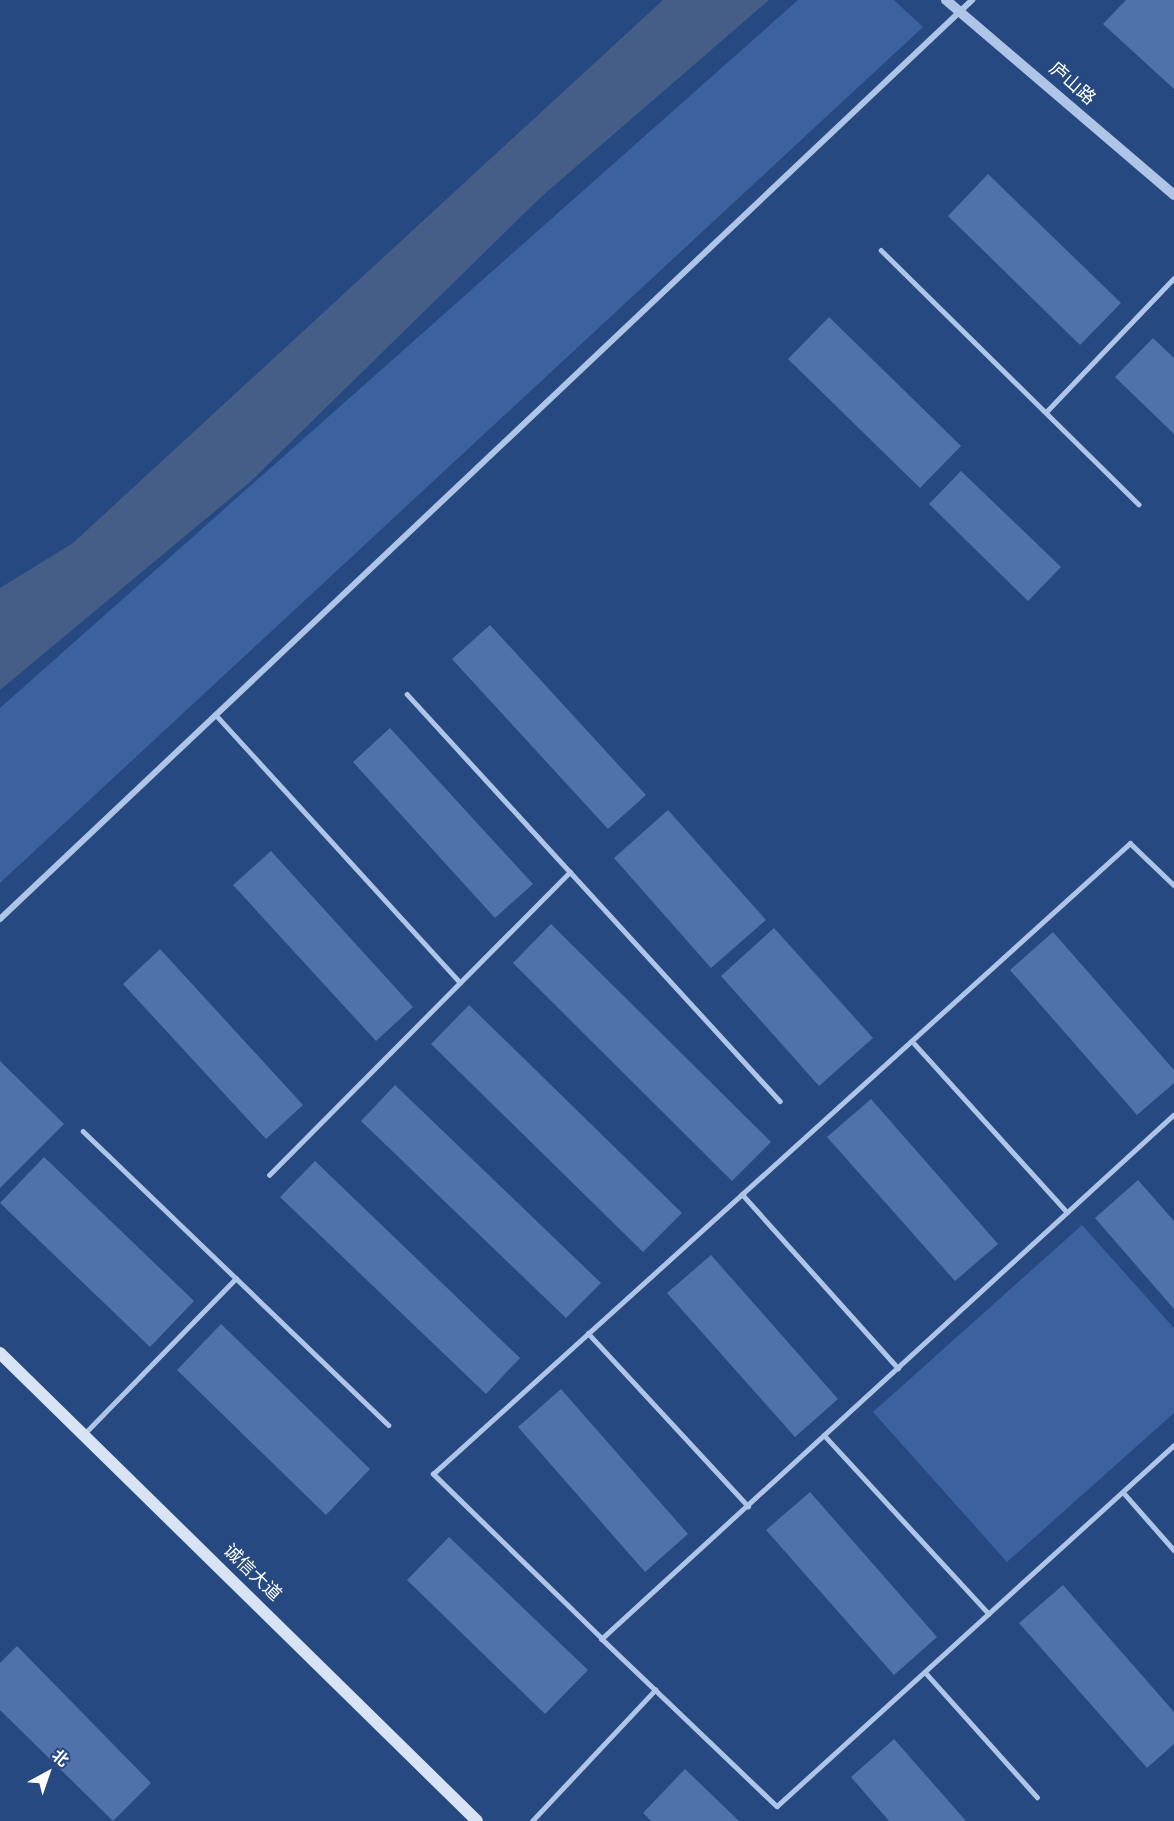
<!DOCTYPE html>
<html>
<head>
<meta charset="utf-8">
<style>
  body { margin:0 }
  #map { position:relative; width:1174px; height:1821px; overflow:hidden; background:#264982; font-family:Overpass,"Noto Sans SC",sans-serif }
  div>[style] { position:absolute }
  .green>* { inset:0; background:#3b629f }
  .water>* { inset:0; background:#445e87 }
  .building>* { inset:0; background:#4f72ab }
  .service>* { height:4.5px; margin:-2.25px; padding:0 2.25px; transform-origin:2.25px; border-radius:2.25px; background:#afc5e7 }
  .minor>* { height:6px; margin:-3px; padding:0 3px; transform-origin:3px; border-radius:3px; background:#afc5e7 }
  .tertiary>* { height:10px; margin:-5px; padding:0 5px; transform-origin:5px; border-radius:5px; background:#afc5e7 }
  .secondary>* { height:12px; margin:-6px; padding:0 6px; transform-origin:6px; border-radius:6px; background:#d8e4f6 }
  span { translate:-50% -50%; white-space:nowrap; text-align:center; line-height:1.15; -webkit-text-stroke:4.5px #264982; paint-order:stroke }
  .street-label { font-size:18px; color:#fff }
  .north { position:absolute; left:18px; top:1743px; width:60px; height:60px; -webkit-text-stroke:4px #264982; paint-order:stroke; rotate:40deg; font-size:16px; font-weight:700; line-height:24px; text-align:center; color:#fff }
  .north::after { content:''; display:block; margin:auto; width:21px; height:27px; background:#fff; clip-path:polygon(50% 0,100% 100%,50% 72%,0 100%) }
</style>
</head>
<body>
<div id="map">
  <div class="green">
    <div style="clip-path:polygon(798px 0,894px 0,923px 27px,0 883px,0 708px)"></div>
    <div style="clip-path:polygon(1082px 1225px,1174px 1328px,1174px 1413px,1007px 1562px,873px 1412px)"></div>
  </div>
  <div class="water">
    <div style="clip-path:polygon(663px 0,769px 0,541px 197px,250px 482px,0 690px,0 588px,73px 543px)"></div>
  </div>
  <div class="building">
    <div style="clip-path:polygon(1126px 0,1174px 0,1174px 89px,1103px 24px)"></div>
    <div style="clip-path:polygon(988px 174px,1121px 303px,1080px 345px,948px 216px)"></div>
    <div style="clip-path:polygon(829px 317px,961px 446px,920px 488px,788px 359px)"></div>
    <div style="clip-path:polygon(1153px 338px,1174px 358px,1174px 434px,1115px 377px)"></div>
    <div style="clip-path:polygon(961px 471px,1061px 567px,1028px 601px,929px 504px)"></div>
    <div style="clip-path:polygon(490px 625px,646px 795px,608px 829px,452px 659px)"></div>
    <div style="clip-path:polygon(390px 728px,533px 884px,495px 918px,353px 762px)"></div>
    <div style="clip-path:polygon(668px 810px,766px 920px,711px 968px,614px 858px)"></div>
    <div style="clip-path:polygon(271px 851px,413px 1007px,376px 1041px,233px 885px)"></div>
    <div style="clip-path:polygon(551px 924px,771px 1142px,732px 1181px,513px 963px)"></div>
    <div style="clip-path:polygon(774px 928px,873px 1038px,819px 1086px,721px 976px)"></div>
    <div style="clip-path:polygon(1053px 932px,1174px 1070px,1174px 1083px,1137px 1115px,1010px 970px)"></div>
    <div style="clip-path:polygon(160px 949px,303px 1105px,266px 1139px,123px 984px)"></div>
    <div style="clip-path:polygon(469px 1005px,682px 1213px,643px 1252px,431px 1044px)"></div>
    <div style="clip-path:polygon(0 1061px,64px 1124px,0 1188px)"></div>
    <div style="clip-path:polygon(395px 1085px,601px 1283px,566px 1318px,361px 1121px)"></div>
    <div style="clip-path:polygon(871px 1099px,998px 1244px,955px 1281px,827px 1137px)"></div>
    <div style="clip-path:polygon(44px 1157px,194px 1301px,150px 1347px,0 1203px)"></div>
    <div style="clip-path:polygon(315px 1161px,520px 1358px,486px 1394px,280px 1197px)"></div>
    <div style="clip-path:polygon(1138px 1180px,1174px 1221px,1174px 1309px,1095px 1218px)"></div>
    <div style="clip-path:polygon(711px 1255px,838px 1399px,795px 1437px,667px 1293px)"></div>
    <div style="clip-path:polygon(221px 1324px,370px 1469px,326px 1515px,177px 1370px)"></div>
    <div style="clip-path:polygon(561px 1389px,688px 1534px,645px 1572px,518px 1427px)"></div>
    <div style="clip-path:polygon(810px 1492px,937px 1637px,894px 1675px,766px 1530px)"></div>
    <div style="clip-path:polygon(449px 1537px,588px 1670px,545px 1714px,407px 1580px)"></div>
    <div style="clip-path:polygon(1063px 1585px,1174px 1712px,1174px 1744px,1147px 1768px,1019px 1623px)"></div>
    <div style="clip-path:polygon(17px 1646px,151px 1783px,113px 1821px,0 1710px,0 1663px)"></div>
    <div style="clip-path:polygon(894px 1739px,966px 1821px,889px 1821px,851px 1777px)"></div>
    <div style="clip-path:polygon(685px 1769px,739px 1821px,651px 1821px,643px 1813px)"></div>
  </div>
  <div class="service">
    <div style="left:881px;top:250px;width:362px;rotate:44.6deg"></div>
    <div style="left:1046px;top:412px;width:185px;rotate:-46.3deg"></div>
    <div style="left:407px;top:694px;width:552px;rotate:47.5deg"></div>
    <div style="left:216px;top:715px;width:362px;rotate:47.6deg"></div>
    <div style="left:912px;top:1041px;width:231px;rotate:47.8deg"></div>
    <div style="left:1174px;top:1115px;width:776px;rotate:137.51deg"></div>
    <div style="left:602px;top:1639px;width:242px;rotate:43.7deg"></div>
    <div style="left:777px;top:1806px;width:537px;rotate:-42.28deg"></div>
    <div style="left:83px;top:1131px;width:424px;rotate:43.9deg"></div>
    <div style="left:269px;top:1175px;width:427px;rotate:-45.2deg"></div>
    <div style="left:742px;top:1194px;width:234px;rotate:48.1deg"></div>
    <div style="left:588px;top:1333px;width:236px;rotate:47.2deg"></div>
    <div style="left:85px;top:1433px;width:216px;rotate:-45.7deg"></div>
    <div style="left:824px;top:1435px;width:243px;rotate:47.3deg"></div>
    <div style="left:1123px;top:1492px;width:77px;rotate:48.7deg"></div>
    <div style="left:602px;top:1639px;width:236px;rotate:-135.7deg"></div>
    <div style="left:433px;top:1474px;width:940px;rotate:-42.15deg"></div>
    <div style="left:1130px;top:843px;width:61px;rotate:43.7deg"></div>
    <div style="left:925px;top:1672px;width:168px;rotate:48.1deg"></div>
    <div style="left:532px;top:1821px;width:180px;rotate:-46.8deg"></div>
  </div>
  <div class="minor">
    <div style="left:0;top:919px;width:1338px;rotate:-43.39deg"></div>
  </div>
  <div class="tertiary">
    <div style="left:946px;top:0;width:300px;rotate:40.5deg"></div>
  </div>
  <div class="secondary">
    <div style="left:0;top:1353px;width:668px;rotate:44.45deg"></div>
  </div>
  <div class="street-label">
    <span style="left:1071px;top:85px;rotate:41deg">庐山路</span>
    <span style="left:251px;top:1574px;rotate:44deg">诚信大道</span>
  </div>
  <div class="north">北</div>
</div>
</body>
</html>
